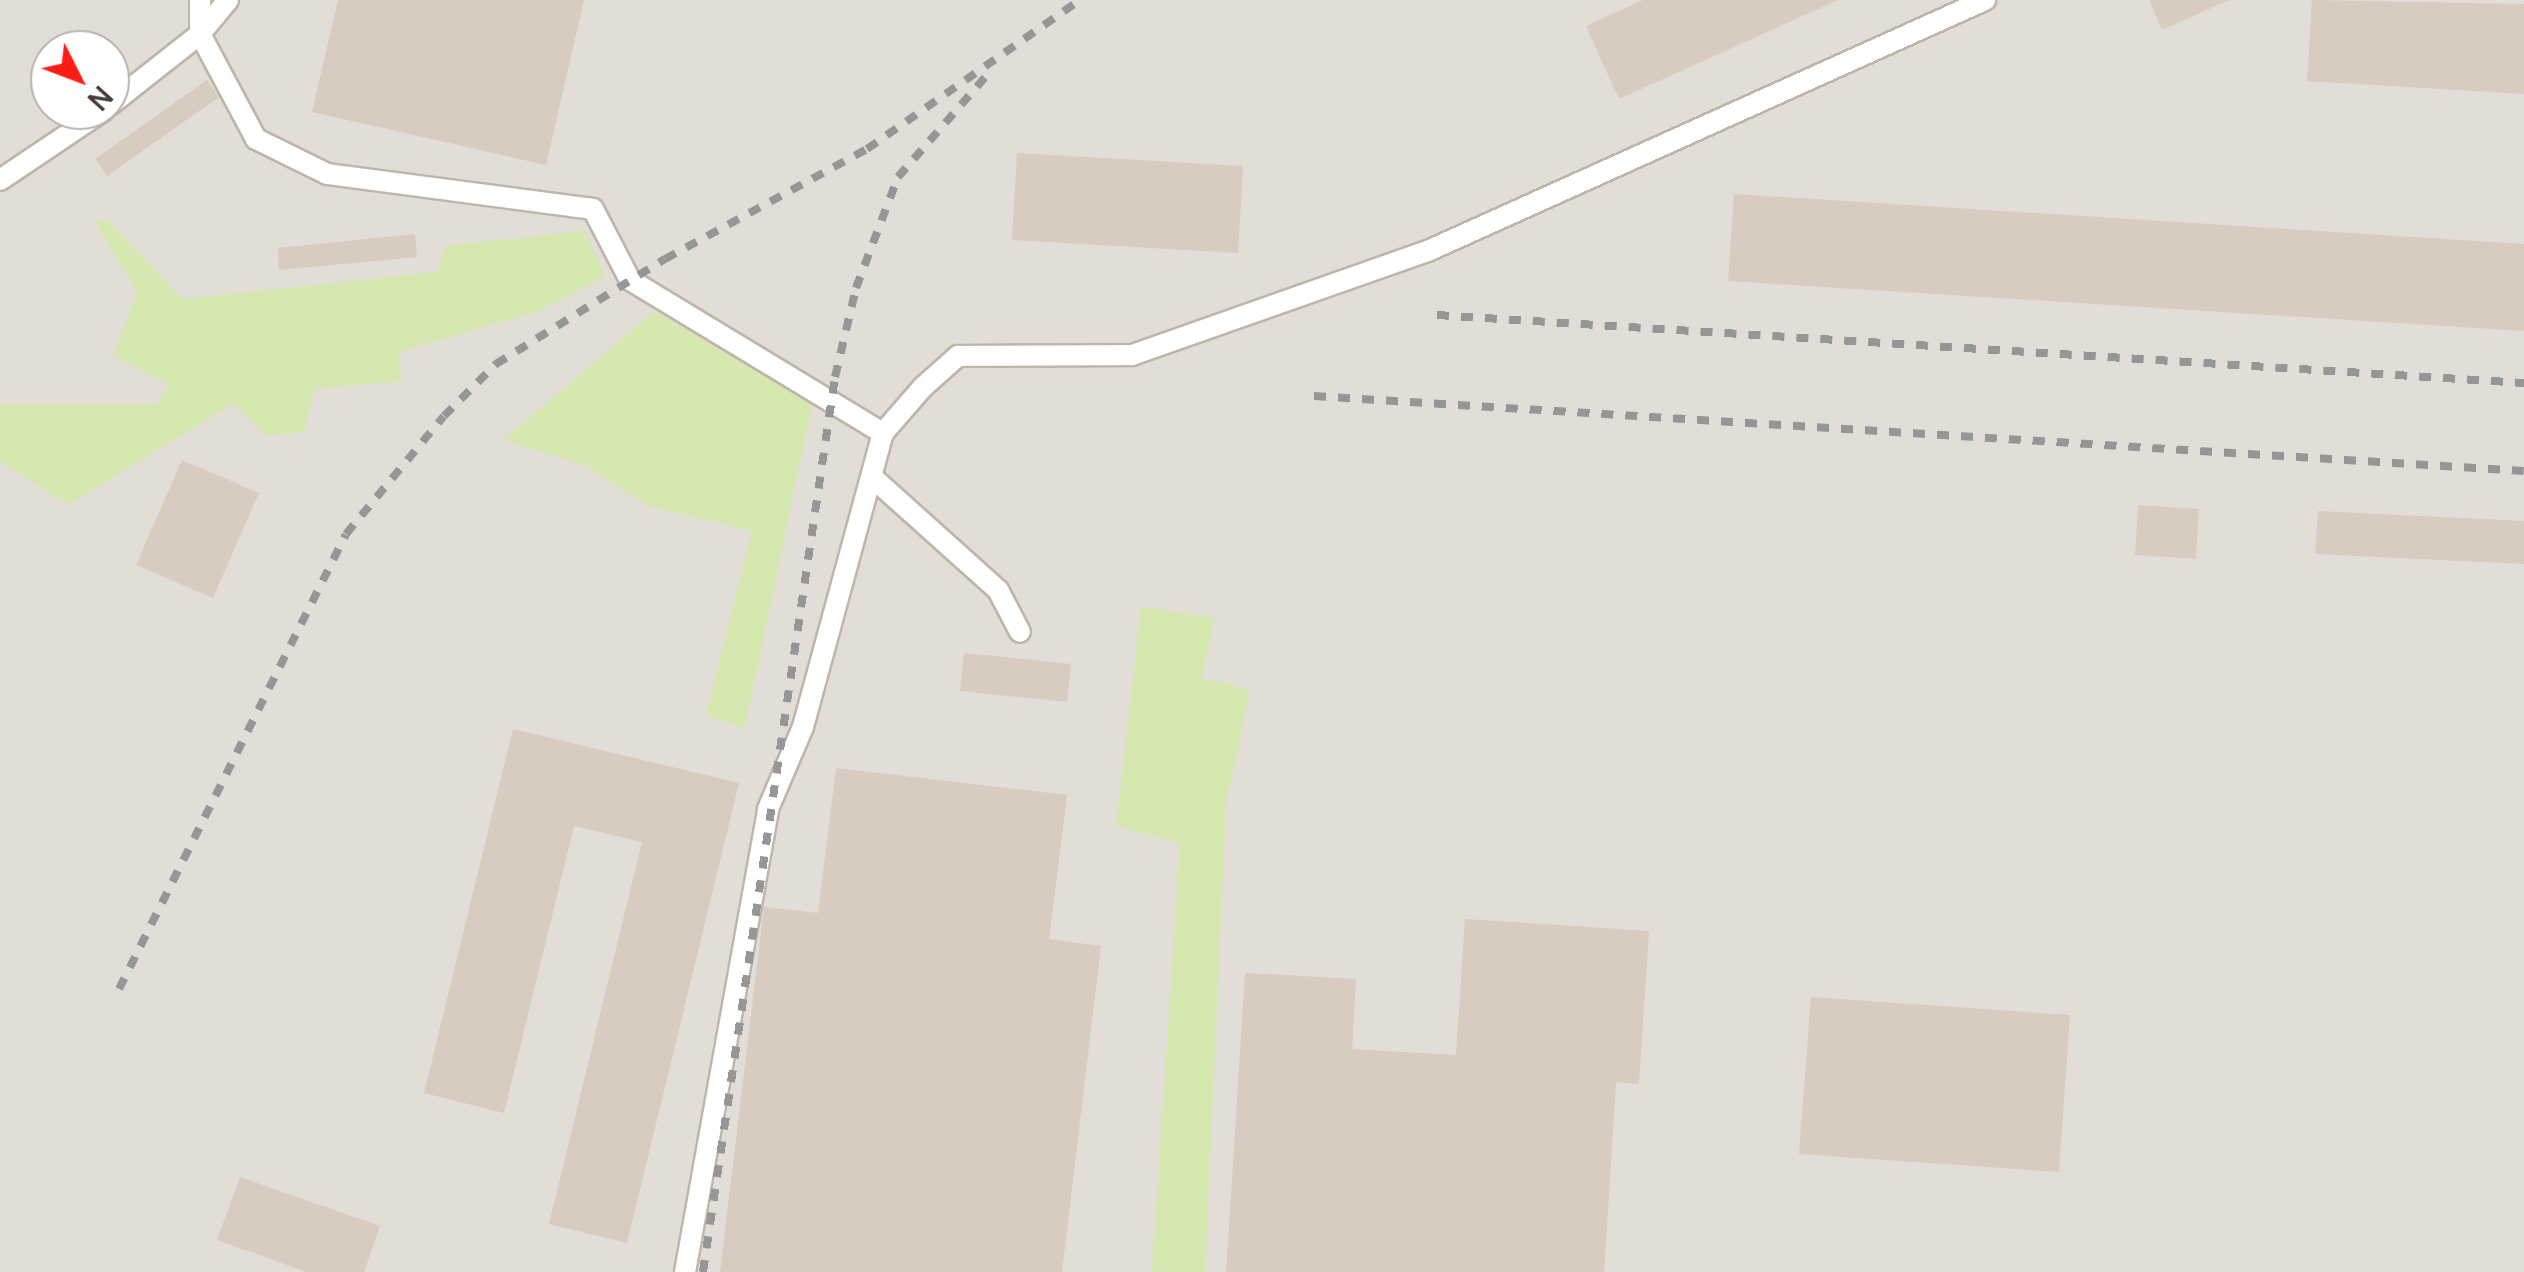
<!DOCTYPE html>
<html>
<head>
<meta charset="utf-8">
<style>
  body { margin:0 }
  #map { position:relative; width:2524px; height:1272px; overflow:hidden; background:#f3eee7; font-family:Manrope,sans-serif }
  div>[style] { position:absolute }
  .industrial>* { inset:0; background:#e3ddd8 }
  .green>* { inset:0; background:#d5e8af }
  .building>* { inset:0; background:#d8cbbf }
  .roads { filter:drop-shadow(2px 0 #bfb5a9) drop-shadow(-2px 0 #bfb5a9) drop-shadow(0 2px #bfb5a9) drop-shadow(0 -2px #bfb5a9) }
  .service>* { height:20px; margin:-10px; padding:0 10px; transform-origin:10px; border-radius:10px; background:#fff }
  .rail>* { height:8px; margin-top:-4px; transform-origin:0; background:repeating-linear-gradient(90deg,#969696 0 12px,transparent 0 24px) }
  span { translate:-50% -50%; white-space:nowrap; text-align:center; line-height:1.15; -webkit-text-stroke:9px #fff; paint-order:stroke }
  .north { position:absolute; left:30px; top:30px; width:100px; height:100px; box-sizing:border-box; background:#fff; border:2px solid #b5b2af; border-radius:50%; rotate:132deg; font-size:28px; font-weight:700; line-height:40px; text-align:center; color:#463e36 }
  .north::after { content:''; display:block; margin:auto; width:35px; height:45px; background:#fc1d15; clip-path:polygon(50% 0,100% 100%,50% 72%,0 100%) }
</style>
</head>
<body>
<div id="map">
  <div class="industrial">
    <div style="clip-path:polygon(evenodd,0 0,2524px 0,2524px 1272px,0 1272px,0 0,50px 50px,110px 50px,110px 110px,50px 110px,50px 50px)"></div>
  </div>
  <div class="green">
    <div style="clip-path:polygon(94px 220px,109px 221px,182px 299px,437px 272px,446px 246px,585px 231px,605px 277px,536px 312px,399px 352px,401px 381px,314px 389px,305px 432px,267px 436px,234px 403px,68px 505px,0 461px,0 404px,158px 404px,168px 384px,113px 356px,137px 292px)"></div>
    <div style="clip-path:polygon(655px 311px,812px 404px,745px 728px,706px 716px,752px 531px,649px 506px,584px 465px,503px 440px)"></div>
    <div style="clip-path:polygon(1141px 607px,1214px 618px,1202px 678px,1250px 690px,1226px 805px,1205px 1272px,1152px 1272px,1180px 843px,1116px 826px)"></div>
  </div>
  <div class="building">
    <div style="clip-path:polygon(338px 0,584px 0,546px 165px,312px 112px)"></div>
    <div style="clip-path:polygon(1643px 0,1838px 0,1619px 99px,1586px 26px)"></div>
    <div style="clip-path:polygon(2149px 0,2229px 0,2162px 30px)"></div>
    <div style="clip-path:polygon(2312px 0,2524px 4px,2524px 94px,2307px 81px)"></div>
    <div style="clip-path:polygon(207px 80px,219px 97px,107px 176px,95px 159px)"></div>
    <div style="clip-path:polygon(1017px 153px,1243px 166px,1238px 253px,1012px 240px)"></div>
    <div style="clip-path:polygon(1734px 194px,2524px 244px,2524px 331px,1728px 281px)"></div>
    <div style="clip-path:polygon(415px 234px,417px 257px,279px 270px,278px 248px)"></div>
    <div style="clip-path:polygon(182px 460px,259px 493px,213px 598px,136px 565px)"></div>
    <div style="clip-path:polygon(2138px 505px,2199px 509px,2196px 559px,2135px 555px)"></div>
    <div style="clip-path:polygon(2318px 511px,2524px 521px,2524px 564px,2315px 554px)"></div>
    <div style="clip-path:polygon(964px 653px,1071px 664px,1067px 702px,960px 691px)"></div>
    <div style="clip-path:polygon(513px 729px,739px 783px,627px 1243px,549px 1224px,642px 842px,574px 826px,504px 1113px,424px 1093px)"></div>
    <div style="clip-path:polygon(836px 768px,1067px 795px,1049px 939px,1101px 946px,1062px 1272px,720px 1272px,764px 907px,818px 913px)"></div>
    <div style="clip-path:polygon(1465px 919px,1649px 931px,1639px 1084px,1616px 1082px,1604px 1272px,1226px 1272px,1245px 973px,1356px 979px,1352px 1049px,1456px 1055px)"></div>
    <div style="clip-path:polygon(1811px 997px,2070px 1015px,2059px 1172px,1799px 1154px)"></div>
    <div style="clip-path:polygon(240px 1177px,380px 1226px,364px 1272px,307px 1272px,217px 1240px)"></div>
  </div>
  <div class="roads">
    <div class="service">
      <div style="left:200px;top:0;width:34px;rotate:90deg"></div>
      <div style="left:200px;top:34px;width:119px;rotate:61.9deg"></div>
      <div style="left:256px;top:139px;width:79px;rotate:26.2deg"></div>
      <div style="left:327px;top:174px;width:268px;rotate:7.5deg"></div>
      <div style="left:593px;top:209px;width:80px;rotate:62.5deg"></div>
      <div style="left:630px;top:280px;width:296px;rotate:31.2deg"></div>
      <div style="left:110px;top:105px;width:115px;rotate:-38.3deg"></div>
      <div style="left:200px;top:34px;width:44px;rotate:-50.5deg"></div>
      <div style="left:0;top:180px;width:125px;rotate:-33.9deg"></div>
      <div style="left:872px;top:477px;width:169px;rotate:41.9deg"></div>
      <div style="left:998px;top:590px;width:47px;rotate:62.4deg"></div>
      <div style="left:685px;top:1272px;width:470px;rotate:-79.8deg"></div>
      <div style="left:768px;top:809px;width:89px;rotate:-66.9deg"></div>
      <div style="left:803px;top:727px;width:305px;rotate:-74.8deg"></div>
      <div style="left:883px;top:433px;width:61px;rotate:-49deg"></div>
      <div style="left:923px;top:387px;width:47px;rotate:-41.5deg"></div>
      <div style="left:958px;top:356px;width:174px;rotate:-0.3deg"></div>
      <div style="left:1132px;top:355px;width:316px;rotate:-19.4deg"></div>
      <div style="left:1430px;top:250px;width:609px;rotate:-24.25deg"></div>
    </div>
  </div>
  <div class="rail">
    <div style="left:1437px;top:315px;width:1089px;rotate:3.58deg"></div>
    <div style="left:1314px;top:396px;width:1212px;rotate:3.55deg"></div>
    <div style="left:119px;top:989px;width:508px;rotate:-63.49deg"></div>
    <div style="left:346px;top:534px;width:153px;rotate:-50.3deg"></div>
    <div style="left:444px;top:416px;width:74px;rotate:-45deg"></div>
    <div style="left:496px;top:364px;width:199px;rotate:-31.9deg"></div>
    <div style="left:665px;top:259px;width:230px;rotate:-28.6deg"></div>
    <div style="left:867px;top:149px;width:260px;rotate:-35deg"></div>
    <div style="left:703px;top:1272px;width:905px;rotate:-81.61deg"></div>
    <div style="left:835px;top:377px;width:91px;rotate:-76.7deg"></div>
    <div style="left:856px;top:288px;width:119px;rotate:-69.3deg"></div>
    <div style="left:898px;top:177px;width:135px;rotate:-48.9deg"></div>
  </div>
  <div class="north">N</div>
</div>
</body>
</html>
